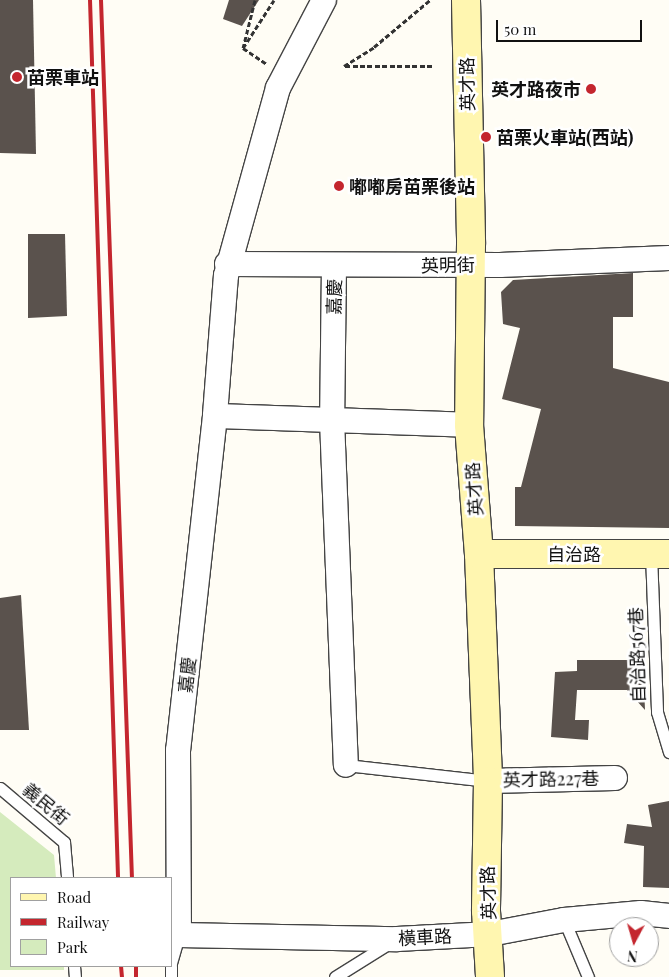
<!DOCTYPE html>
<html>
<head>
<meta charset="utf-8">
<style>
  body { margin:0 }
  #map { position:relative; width:669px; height:977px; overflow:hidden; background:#fffdf5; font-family:"Playfair Display","Noto Sans TC",serif }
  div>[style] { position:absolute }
  .green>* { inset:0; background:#d5ebbd }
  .building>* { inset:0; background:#5a524d }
  .path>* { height:3px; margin-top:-1.5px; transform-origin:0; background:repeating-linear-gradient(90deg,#333 0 5px,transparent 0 7.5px) }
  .roads { filter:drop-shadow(1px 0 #444) drop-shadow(-1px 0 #444) drop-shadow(0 1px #444) drop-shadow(0 -1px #444) }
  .lane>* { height:11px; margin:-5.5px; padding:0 5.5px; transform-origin:5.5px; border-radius:5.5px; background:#fff }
  .street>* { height:24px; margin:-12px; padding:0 12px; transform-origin:12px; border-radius:12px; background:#fff }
  .secondary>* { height:28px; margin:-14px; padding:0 14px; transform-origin:14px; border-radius:14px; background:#fff6b0 }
  .rail>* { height:4px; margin:-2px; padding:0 2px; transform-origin:2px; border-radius:2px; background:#c4262e }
  .dots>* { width:14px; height:14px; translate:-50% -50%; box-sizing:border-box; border:2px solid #fff; border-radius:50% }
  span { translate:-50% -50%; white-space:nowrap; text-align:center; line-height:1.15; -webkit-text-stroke:5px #fff; paint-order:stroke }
  .poi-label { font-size:18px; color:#111; font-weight:700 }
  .left { translate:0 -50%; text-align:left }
  .right { translate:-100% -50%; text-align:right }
  .street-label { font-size:18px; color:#111 }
  .legend { position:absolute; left:10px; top:877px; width:162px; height:90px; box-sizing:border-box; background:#fff; border:1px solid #a0a0a0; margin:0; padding:6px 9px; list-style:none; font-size:15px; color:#111 }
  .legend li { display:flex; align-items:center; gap:10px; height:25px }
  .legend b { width:25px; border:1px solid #a0a0a0 }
  .north { position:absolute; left:609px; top:917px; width:50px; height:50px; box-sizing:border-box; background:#fff; border:1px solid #a0a0a0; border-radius:50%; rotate:186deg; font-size:14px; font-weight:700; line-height:20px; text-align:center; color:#111 }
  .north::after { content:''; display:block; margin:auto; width:18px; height:22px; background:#c4262e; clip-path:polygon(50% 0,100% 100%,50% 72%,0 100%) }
  .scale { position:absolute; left:496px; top:20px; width:146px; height:22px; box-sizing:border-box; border:2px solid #111; border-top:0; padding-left:6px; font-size:15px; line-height:18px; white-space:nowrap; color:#111; -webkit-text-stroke:4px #fff; paint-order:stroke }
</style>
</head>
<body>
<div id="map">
  <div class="green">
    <div style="clip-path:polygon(0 812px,54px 855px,56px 878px,11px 878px,11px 966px,64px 966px,64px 970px,0 970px)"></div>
  </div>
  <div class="building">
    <div style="clip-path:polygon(0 0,33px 0,36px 154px,0 153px)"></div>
    <div style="clip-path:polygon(229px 0,259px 0,242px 26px,223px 19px)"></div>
    <div style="clip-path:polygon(28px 234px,65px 234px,67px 316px,28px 318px)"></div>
    <div style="clip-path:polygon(633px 273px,633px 317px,613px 317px,613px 368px,669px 382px,669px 528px,515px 526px,515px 487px,521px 487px,541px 409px,502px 399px,520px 328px,503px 324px,501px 292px,513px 280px)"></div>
    <div style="clip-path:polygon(21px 595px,29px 730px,0 730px,0 598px)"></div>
    <div style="clip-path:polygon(577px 660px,643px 660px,645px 710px,627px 690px,577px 690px,575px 720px,589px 720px,588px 740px,551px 737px,555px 672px,577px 671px)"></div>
    <div style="clip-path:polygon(669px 801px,669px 888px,643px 887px,644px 846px,624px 843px,627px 824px,652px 827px,648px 805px)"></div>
  </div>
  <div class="path">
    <div style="left:255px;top:0;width:49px;rotate:104deg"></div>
    <div style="left:243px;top:48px;width:57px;rotate:-57.1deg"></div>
    <div style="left:243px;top:48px;width:29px;rotate:34deg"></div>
    <div style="left:344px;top:66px;width:36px;rotate:-32deg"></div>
    <div style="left:374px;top:47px;width:73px;rotate:-40deg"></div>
    <div style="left:345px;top:66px;width:87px"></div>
  </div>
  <div class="roads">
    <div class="lane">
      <div style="left:651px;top:554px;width:158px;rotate:87.8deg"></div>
      <div style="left:657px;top:712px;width:42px;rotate:73.3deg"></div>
      <div style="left:346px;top:765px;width:143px;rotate:6.4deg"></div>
      <div style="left:0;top:788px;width:84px;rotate:40.2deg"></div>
      <div style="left:64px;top:842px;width:36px;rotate:85deg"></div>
      <div style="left:564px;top:920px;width:62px;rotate:67.2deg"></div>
      <div style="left:171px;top:963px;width:29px;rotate:-74deg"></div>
      <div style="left:74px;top:966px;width:11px;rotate:85deg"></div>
      <div style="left:171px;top:966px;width:11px;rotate:90deg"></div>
      <div style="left:335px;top:977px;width:66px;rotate:-32deg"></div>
    </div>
    <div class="street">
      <div style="left:324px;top:0;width:99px;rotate:117.6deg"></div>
      <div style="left:278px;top:88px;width:194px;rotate:105.5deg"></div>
      <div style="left:226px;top:275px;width:141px;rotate:94.5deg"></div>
      <div style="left:215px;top:416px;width:336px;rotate:96.3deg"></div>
      <div style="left:178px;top:750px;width:185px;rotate:89.7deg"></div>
      <div style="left:179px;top:935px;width:218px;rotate:1.1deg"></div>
      <div style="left:397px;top:939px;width:93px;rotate:-3.1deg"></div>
      <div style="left:490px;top:934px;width:75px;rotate:-10.7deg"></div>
      <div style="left:564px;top:920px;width:77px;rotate:-5.2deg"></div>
      <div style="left:641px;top:913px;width:28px;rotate:6deg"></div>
      <div style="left:227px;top:264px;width:273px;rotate:0.2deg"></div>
      <div style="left:500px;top:265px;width:169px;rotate:-2.4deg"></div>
      <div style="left:334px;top:265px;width:155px;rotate:90.7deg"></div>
      <div style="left:332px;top:420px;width:345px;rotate:87.7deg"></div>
      <div style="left:215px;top:416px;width:254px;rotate:2deg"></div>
      <div style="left:488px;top:781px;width:127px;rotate:-1.4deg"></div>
    </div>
    <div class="secondary">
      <div style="left:466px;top:0;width:244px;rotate:88.8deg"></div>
      <div style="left:471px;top:244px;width:181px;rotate:90.6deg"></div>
      <div style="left:469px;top:425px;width:129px;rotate:85.6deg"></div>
      <div style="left:479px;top:554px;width:227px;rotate:87.7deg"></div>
      <div style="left:488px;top:781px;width:130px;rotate:90.9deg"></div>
      <div style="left:486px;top:911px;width:66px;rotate:86.5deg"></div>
      <div style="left:479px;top:554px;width:190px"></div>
    </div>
  </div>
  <div class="rail">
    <div style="left:90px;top:0;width:878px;rotate:88.17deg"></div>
    <div style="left:101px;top:0;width:879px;rotate:87.98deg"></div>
    <div style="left:121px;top:966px;width:11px;rotate:85deg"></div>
    <div style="left:136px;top:966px;width:11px;rotate:90deg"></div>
  </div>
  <div class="dots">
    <div style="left:17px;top:77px;background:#c4262e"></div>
    <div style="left:591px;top:89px;background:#c4262e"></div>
    <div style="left:486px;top:137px;background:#c4262e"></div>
    <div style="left:339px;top:186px;background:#c4262e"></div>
  </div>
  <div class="poi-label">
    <span class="left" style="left:27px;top:77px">苗栗車站</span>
    <span class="right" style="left:581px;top:89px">英才路夜市</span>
    <span class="left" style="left:496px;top:137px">苗栗火車站(西站)</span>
    <span class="left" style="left:349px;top:186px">嘟嘟房苗栗後站</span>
  </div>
  <div class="street-label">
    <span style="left:467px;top:84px;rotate:-91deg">英才路</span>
    <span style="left:448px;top:265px;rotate:-1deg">英明街</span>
    <span style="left:334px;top:297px;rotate:-89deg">嘉慶</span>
    <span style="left:474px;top:489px;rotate:-94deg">英才路</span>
    <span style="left:574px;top:554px">自治路</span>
    <span style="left:637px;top:655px;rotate:-92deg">自治路567巷</span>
    <span style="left:187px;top:675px;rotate:-84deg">嘉慶</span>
    <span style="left:551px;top:779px;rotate:-1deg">英才路227巷</span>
    <span style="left:46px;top:804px;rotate:40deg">義民街</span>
    <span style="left:488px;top:893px;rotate:-92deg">英才路</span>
    <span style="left:425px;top:937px;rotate:-3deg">橫車路</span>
  </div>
  <ul class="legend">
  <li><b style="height:6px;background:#fff6b0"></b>Road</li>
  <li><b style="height:6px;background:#c4262e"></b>Railway</li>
  <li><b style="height:14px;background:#d5ebbd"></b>Park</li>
  </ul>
  <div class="north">N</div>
  <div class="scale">50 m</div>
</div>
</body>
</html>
